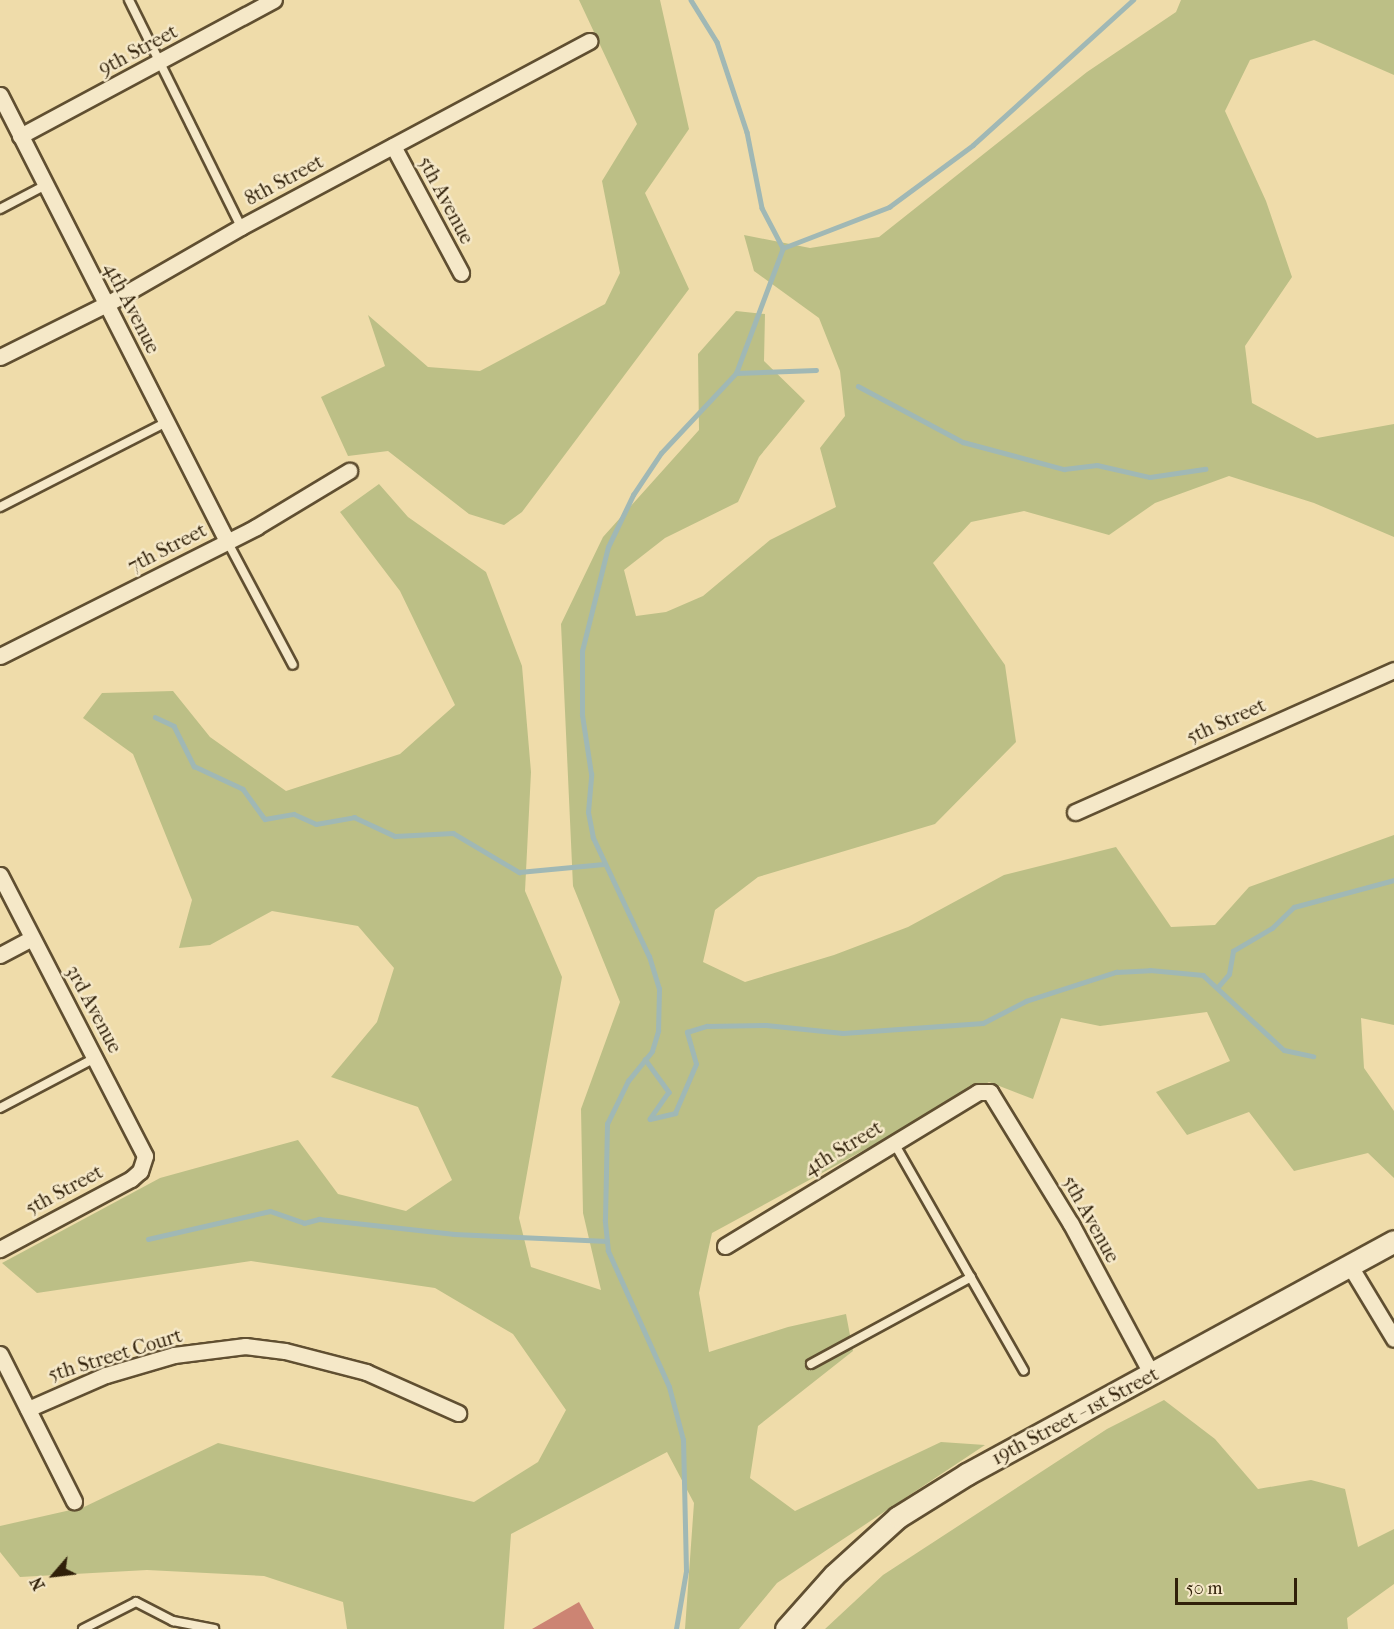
<!DOCTYPE html>
<html>
<head>
<meta charset="utf-8">
<style>
  body { margin:0 }
  #map { position:relative; width:1394px; height:1629px; overflow:hidden; background:#efdcaa; font-family:"IM FELL French Canon",serif }
  div>[style] { position:absolute }
  .green>* { inset:0; background:#bcbf86 }
  .stream>* { height:4.5px; margin:-2.25px; padding:0 2.25px; transform-origin:2.25px; border-radius:2.25px; background:#a0b8b5 }
  .building>* { inset:0; background:#cc8473 }
  .roads { filter:drop-shadow(2px 0 #604f31) drop-shadow(-2px 0 #604f31) drop-shadow(0 2px #604f31) drop-shadow(0 -2px #604f31) }
  .service>* { height:8px; margin:-4px; padding:0 4px; transform-origin:4px; border-radius:4px; background:#f5e8c8 }
  .minor>* { height:15px; margin:-7.5px; padding:0 7.5px; transform-origin:7.5px; border-radius:7.5px; background:#f5e8c8 }
  .secondary>* { height:21px; margin:-10.5px; padding:0 10.5px; transform-origin:10.5px; border-radius:10.5px; background:#f5e8c8 }
  span { translate:-50% -50%; white-space:nowrap; text-align:center; line-height:1.15; -webkit-text-stroke:5px #f5e8c8; paint-order:stroke }
  .street-label { font-size:20px; color:#302009 }
  .north { position:absolute; left:24px; top:1545px; width:60px; height:60px; -webkit-text-stroke:4px #f5e8c8; paint-order:stroke; rotate:242deg; font-size:16px; font-weight:700; line-height:24px; text-align:center; color:#302009 }
  .north::after { content:''; display:block; margin:auto; width:21px; height:27px; background:#302009; clip-path:polygon(50% 0,100% 100%,50% 72%,0 100%) }
  .scale { position:absolute; left:1175px; top:1578px; width:122px; height:27px; box-sizing:border-box; border:3px solid #302009; border-top:0; padding-left:8px; font-size:18px; line-height:21px; white-space:nowrap; color:#302009; -webkit-text-stroke:4px #f5e8c8; paint-order:stroke }
</style>
</head>
<body>
<div id="map">
  <div class="green">
    <div style="clip-path:polygon(579px 0,660px 0,689px 129px,645px 193px,689px 289px,522px 512px,504px 525px,469px 514px,388px 451px,348px 456px,321px 397px,385px 366px,368px 315px,428px 367px,480px 371px,605px 304px,620px 273px,602px 181px,637px 124px)"></div>
    <div style="clip-path:polygon(1181px 0,1394px 0,1394px 75px,1314px 40px,1250px 60px,1225px 111px,1266px 201px,1292px 277px,1245px 346px,1252px 403px,1317px 438px,1394px 424px,1394px 537px,1314px 503px,1229px 476px,1155px 503px,1109px 535px,1024px 511px,971px 522px,933px 563px,1005px 665px,1016px 742px,935px 824px,758px 877px,715px 910px,703px 962px,745px 982px,834px 955px,908px 927px,1004px 875px,1116px 847px,1171px 927px,1215px 925px,1249px 887px,1394px 835px,1394px 1025px,1361px 1018px,1364px 1068px,1394px 1111px,1394px 1178px,1368px 1153px,1294px 1171px,1249px 1112px,1187px 1135px,1156px 1092px,1230px 1061px,1207px 1012px,1100px 1026px,1061px 1018px,1033px 1099px,989px 1082px,712px 1233px,699px 1293px,709px 1352px,788px 1327px,846px 1314px,853px 1351px,758px 1426px,750px 1478px,795px 1511px,941px 1442px,985px 1445px,777px 1583px,739px 1629px,685px 1629px,694px 1503px,667px 1452px,511px 1534px,504px 1629px,347px 1629px,343px 1602px,264px 1576px,147px 1570px,20px 1577px,0 1552px,0 1526px,84px 1507px,218px 1443px,474px 1502px,538px 1462px,566px 1410px,513px 1334px,435px 1288px,251px 1261px,37px 1293px,2px 1263px,160px 1178px,298px 1140px,338px 1194px,406px 1211px,452px 1180px,418px 1107px,331px 1077px,377px 1022px,394px 968px,358px 926px,272px 911px,210px 945px,179px 948px,192px 900px,133px 754px,83px 718px,102px 693px,173px 691px,210px 737px,286px 791px,400px 754px,455px 705px,400px 591px,340px 512px,379px 484px,408px 517px,486px 572px,522px 666px,531px 772px,525px 891px,562px 977px,519px 1218px,531px 1267px,601px 1290px,583px 1213px,581px 1109px,620px 1002px,573px 886px,561px 624px,603px 537px,699px 430px,698px 354px,736px 311px,765px 314px,764px 361px,805px 401px,759px 457px,738px 502px,665px 538px,624px 570px,636px 616px,666px 612px,703px 596px,770px 540px,836px 507px,820px 448px,845px 416px,840px 371px,819px 318px,754px 271px,744px 235px,810px 248px,879px 237px,1087px 72px,1176px 12px)"></div>
    <div style="clip-path:polygon(1164px 1400px,1215px 1439px,1258px 1489px,1311px 1480px,1345px 1489px,1358px 1547px,1394px 1529px,1394px 1584px,1347px 1618px,1348px 1629px,825px 1629px,883px 1575px,1107px 1429px)"></div>
  </div>
  <div class="stream">
    <div style="left:691px;top:0;width:49px;rotate:58.2deg"></div>
    <div style="left:717px;top:42px;width:95px;rotate:71.6deg"></div>
    <div style="left:747px;top:132px;width:77px;rotate:78.8deg"></div>
    <div style="left:762px;top:208px;width:45px;rotate:62.3deg"></div>
    <div style="left:736px;top:373px;width:80px;rotate:-2.1deg"></div>
    <div style="left:858px;top:386px;width:119px;rotate:28.1deg"></div>
    <div style="left:963px;top:442px;width:105px;rotate:15deg"></div>
    <div style="left:1064px;top:469px;width:33px;rotate:-7deg"></div>
    <div style="left:1097px;top:465px;width:54px;rotate:12.8deg"></div>
    <div style="left:1150px;top:477px;width:56px;rotate:-8.3deg"></div>
    <div style="left:155px;top:717px;width:21px;rotate:25deg"></div>
    <div style="left:174px;top:726px;width:45px;rotate:63.4deg"></div>
    <div style="left:194px;top:766px;width:54px;rotate:25.1deg"></div>
    <div style="left:243px;top:789px;width:37px;rotate:54deg"></div>
    <div style="left:265px;top:819px;width:29px;rotate:-10deg"></div>
    <div style="left:294px;top:814px;width:24px;rotate:24deg"></div>
    <div style="left:316px;top:824px;width:39px;rotate:-10deg"></div>
    <div style="left:354px;top:817px;width:45px;rotate:24.9deg"></div>
    <div style="left:395px;top:836px;width:58px;rotate:-3deg"></div>
    <div style="left:453px;top:833px;width:77px;rotate:30.6deg"></div>
    <div style="left:519px;top:872px;width:85px;rotate:-5.4deg"></div>
    <div style="left:1217px;top:988px;width:18px;rotate:-49deg"></div>
    <div style="left:1229px;top:974px;width:23px;rotate:-80deg"></div>
    <div style="left:1233px;top:951px;width:45px;rotate:-30.5deg"></div>
    <div style="left:1272px;top:928px;width:30px;rotate:-44deg"></div>
    <div style="left:1294px;top:907px;width:104px;rotate:-15.1deg"></div>
    <div style="left:645px;top:1059px;width:41px;rotate:54deg"></div>
    <div style="left:669px;top:1092px;width:33px;rotate:125deg"></div>
    <div style="left:650px;top:1119px;width:26px;rotate:-13deg"></div>
    <div style="left:675px;top:1113px;width:53px;rotate:-66.8deg"></div>
    <div style="left:696px;top:1064px;width:33px;rotate:-106deg"></div>
    <div style="left:687px;top:1032px;width:21px;rotate:-17deg"></div>
    <div style="left:707px;top:1026px;width:59px;rotate:-1deg"></div>
    <div style="left:766px;top:1025px;width:77px;rotate:5.9deg"></div>
    <div style="left:843px;top:1033px;width:140px;rotate:-4.1deg"></div>
    <div style="left:983px;top:1023px;width:48px;rotate:-27.1deg"></div>
    <div style="left:1026px;top:1001px;width:95px;rotate:-17.9deg"></div>
    <div style="left:1116px;top:972px;width:34px;rotate:-3deg"></div>
    <div style="left:1150px;top:970px;width:53px;rotate:5.4deg"></div>
    <div style="left:1203px;top:975px;width:110px;rotate:42.8deg"></div>
    <div style="left:1284px;top:1050px;width:30px;rotate:12deg"></div>
    <div style="left:148px;top:1239px;width:125px;rotate:-12.9deg"></div>
    <div style="left:270px;top:1211px;width:36px;rotate:19deg"></div>
    <div style="left:304px;top:1223px;width:16px;rotate:-15deg"></div>
    <div style="left:319px;top:1219px;width:136px;rotate:6.3deg"></div>
    <div style="left:454px;top:1234px;width:153px;rotate:2.6deg"></div>
    <div style="left:676px;top:1629px;width:59px;rotate:-80.2deg"></div>
    <div style="left:686px;top:1571px;width:131px;rotate:-91.3deg"></div>
    <div style="left:683px;top:1440px;width:55px;rotate:-104.8deg"></div>
    <div style="left:669px;top:1387px;width:149px;rotate:-114.2deg"></div>
    <div style="left:608px;top:1251px;width:31px;rotate:-96deg"></div>
    <div style="left:605px;top:1220px;width:96px;rotate:-88.8deg"></div>
    <div style="left:607px;top:1124px;width:48px;rotate:-64deg"></div>
    <div style="left:628px;top:1081px;width:38px;rotate:-51deg"></div>
    <div style="left:652px;top:1051px;width:21px;rotate:-73deg"></div>
    <div style="left:658px;top:1031px;width:42px;rotate:-88.6deg"></div>
    <div style="left:659px;top:989px;width:34px;rotate:-107deg"></div>
    <div style="left:649px;top:957px;width:132px;rotate:-115.2deg"></div>
    <div style="left:593px;top:838px;width:26px;rotate:-101deg"></div>
    <div style="left:588px;top:812px;width:38px;rotate:-85deg"></div>
    <div style="left:591px;top:774px;width:60px;rotate:-98.7deg"></div>
    <div style="left:582px;top:715px;width:64px;rotate:-90deg"></div>
    <div style="left:582px;top:651px;width:107px;rotate:-76deg"></div>
    <div style="left:608px;top:547px;width:58px;rotate:-64.3deg"></div>
    <div style="left:633px;top:495px;width:50px;rotate:-56.3deg"></div>
    <div style="left:661px;top:453px;width:110px;rotate:-46.8deg"></div>
    <div style="left:736px;top:373px;width:134px;rotate:-69.4deg"></div>
    <div style="left:783px;top:248px;width:114px;rotate:-21.1deg"></div>
    <div style="left:889px;top:207px;width:104px;rotate:-36.4deg"></div>
    <div style="left:973px;top:145px;width:216px;rotate:-42.2deg"></div>
  </div>
  <div class="building">
    <div style="clip-path:polygon(579px 1602px,594px 1629px,532px 1629px)"></div>
  </div>
  <div class="roads">
    <div class="service">
      <div style="left:129px;top:0;width:253px;rotate:63.7deg"></div>
      <div style="left:0;top:209px;width:52px;rotate:-27.6deg"></div>
      <div style="left:0;top:507px;width:187px;rotate:-27deg"></div>
      <div style="left:227px;top:541px;width:140px;rotate:62deg"></div>
      <div style="left:0;top:1108px;width:107px;rotate:-27.8deg"></div>
      <div style="left:894px;top:1143px;width:262px;rotate:60.3deg"></div>
      <div style="left:811px;top:1364px;width:182px;rotate:-28.5deg"></div>
      <div style="left:83px;top:1629px;width:59px;rotate:-27deg"></div>
      <div style="left:136px;top:1602px;width:42px;rotate:27.2deg"></div>
      <div style="left:173px;top:1621px;width:42px;rotate:11deg"></div>
    </div>
    <div class="minor">
      <div style="left:0;top:95px;width:500px;rotate:63.03deg"></div>
      <div style="left:20px;top:136px;width:288px;rotate:-28.2deg"></div>
      <div style="left:393px;top:146px;width:144px;rotate:61.8deg"></div>
      <div style="left:0;top:357px;width:119px;rotate:-26.4deg"></div>
      <div style="left:107px;top:304px;width:155px;rotate:-29.9deg"></div>
      <div style="left:241px;top:227px;width:395px;rotate:-28.1deg"></div>
      <div style="left:0;top:656px;width:287px;rotate:-26.7deg"></div>
      <div style="left:256px;top:527px;width:109px;rotate:-31.1deg"></div>
      <div style="left:1075px;top:812px;width:349px;rotate:-24deg"></div>
      <div style="left:0;top:875px;width:316px;rotate:62.7deg"></div>
      <div style="left:145px;top:1156px;width:16px;rotate:108deg"></div>
      <div style="left:140px;top:1171px;width:12px;rotate:138deg"></div>
      <div style="left:131px;top:1179px;width:149px;rotate:151.9deg"></div>
      <div style="left:0;top:955px;width:36px;rotate:-28deg"></div>
      <div style="left:725px;top:1246px;width:296px;rotate:-31.3deg"></div>
      <div style="left:978px;top:1092px;width:12px"></div>
      <div style="left:990px;top:1092px;width:155px;rotate:58.5deg"></div>
      <div style="left:1071px;top:1224px;width:171px;rotate:61.8deg"></div>
      <div style="left:1350px;top:1266px;width:85px;rotate:58.9deg"></div>
      <div style="left:0;top:1354px;width:165px;rotate:63.3deg"></div>
      <div style="left:28px;top:1409px;width:85px;rotate:-23.6deg"></div>
      <div style="left:106px;top:1375px;width:71px;rotate:-16.4deg"></div>
      <div style="left:174px;top:1355px;width:72px;rotate:-7.2deg"></div>
      <div style="left:245px;top:1346px;width:40px;rotate:7.1deg"></div>
      <div style="left:285px;top:1351px;width:84px;rotate:14.5deg"></div>
      <div style="left:366px;top:1372px;width:101px;rotate:24deg"></div>
    </div>
    <div class="secondary">
      <div style="left:786px;top:1629px;width:72px;rotate:-48.4deg"></div>
      <div style="left:834px;top:1575px;width:86px;rotate:-42.2deg"></div>
      <div style="left:898px;top:1517px;width:81px;rotate:-31.9deg"></div>
      <div style="left:967px;top:1474px;width:486px;rotate:-28.6deg"></div>
    </div>
  </div>
  <div class="street-label">
    <span style="left:138px;top:50px;rotate:-28deg">9th Street</span>
    <span style="left:284px;top:180px;rotate:-28deg">8th Street</span>
    <span style="left:446px;top:200px;rotate:62deg">5th Avenue</span>
    <span style="left:132px;top:308px;rotate:63deg">4th Avenue</span>
    <span style="left:167px;top:548px;rotate:-27deg">7th Street</span>
    <span style="left:1226px;top:721px;rotate:-24deg">5th Street</span>
    <span style="left:94px;top:1009px;rotate:62deg">3rd Avenue</span>
    <span style="left:843px;top:1148px;rotate:-31deg">4th Street</span>
    <span style="left:64px;top:1190px;rotate:-28deg">5th Street</span>
    <span style="left:1091px;top:1219px;rotate:61deg">5th Avenue</span>
    <span style="left:115px;top:1355px;rotate:-17deg">5th Street Court</span>
    <span style="left:1075px;top:1416px;rotate:-28deg">19th Street - 1st Street</span>
  </div>
  <div class="north">N</div>
  <div class="scale">50 m</div>
</div>
</body>
</html>
